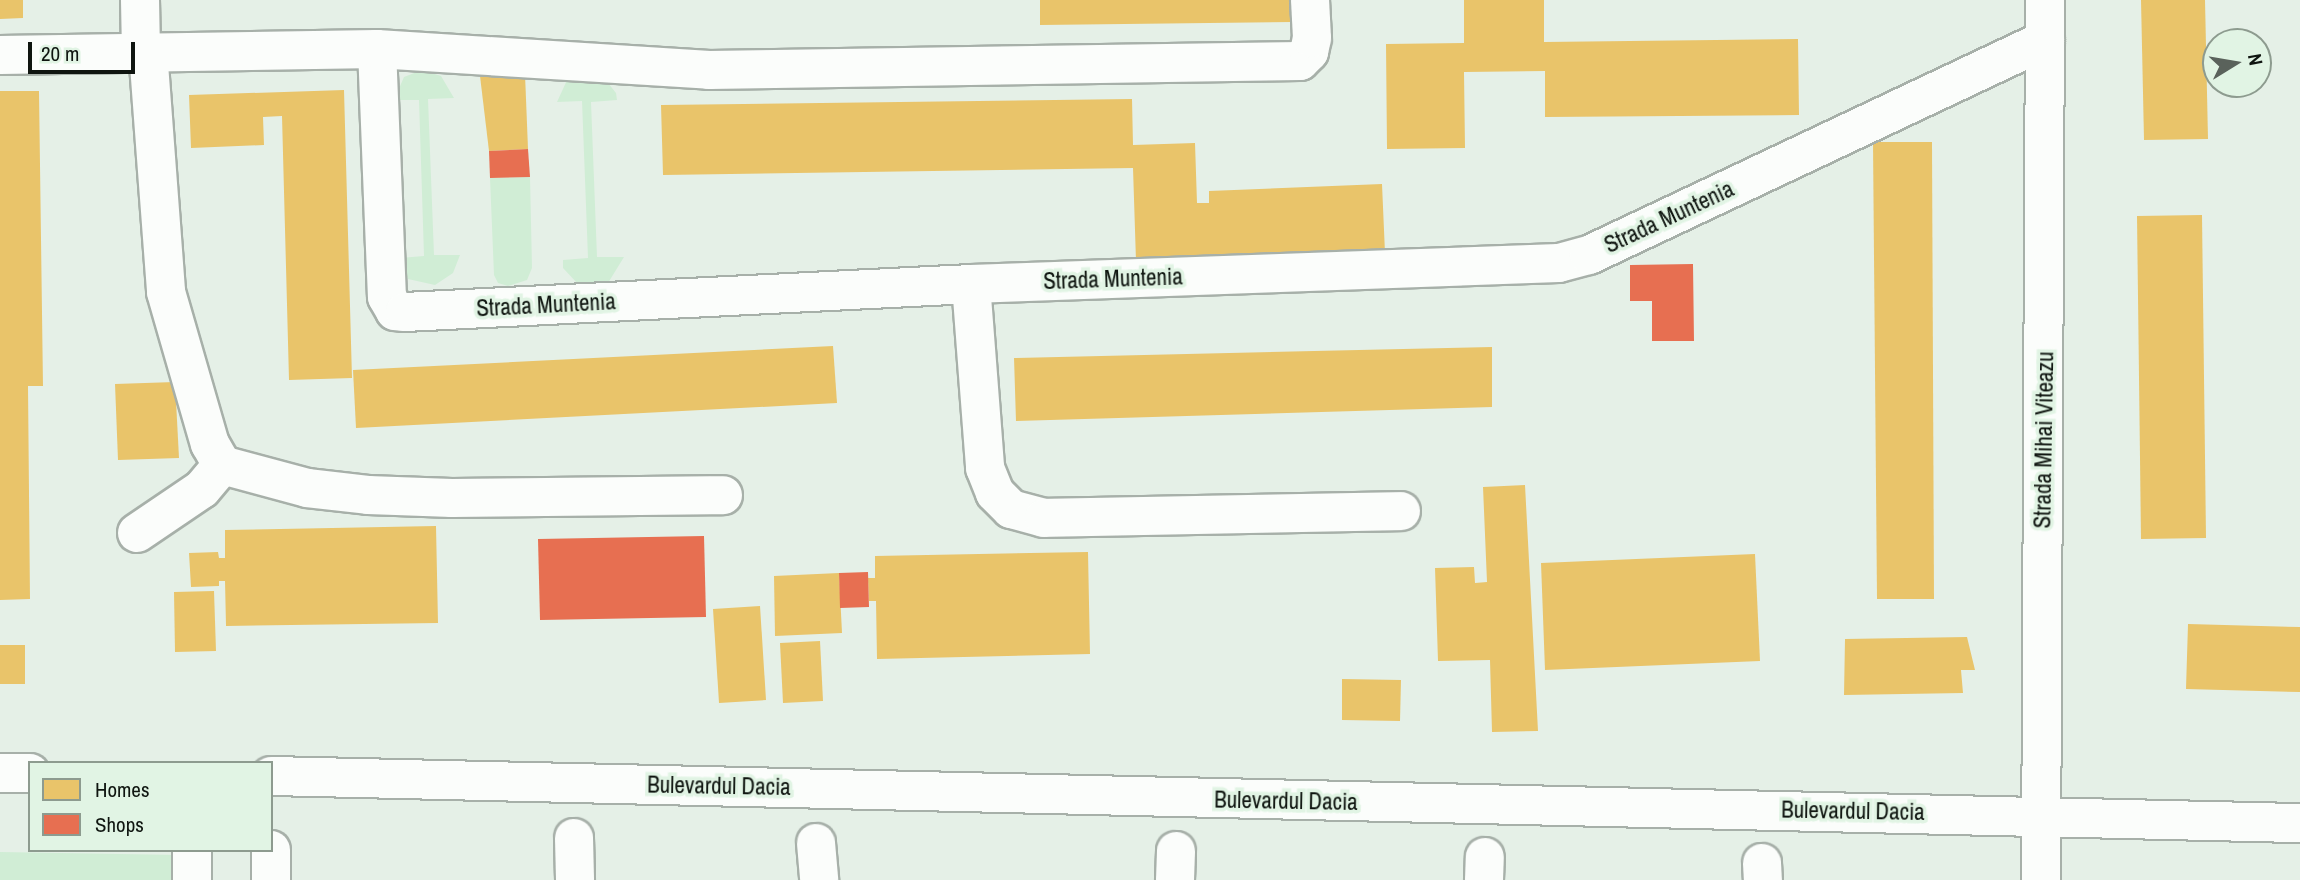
<!DOCTYPE html>
<html>
<head>
<meta charset="utf-8">
<style>
  body { margin:0 }
  #map { position:relative; width:2300px; height:880px; overflow:hidden; background:#e5f0e7; font-family:"Archivo Narrow",sans-serif }
  div>[style] { position:absolute }
  .green>* { inset:0; background:#d0edd5 }
  .homes>* { inset:0; background:#e9c46a }
  .shops>* { inset:0; background:#e76f51 }
  .roads { filter:drop-shadow(2px 0 #a7b0a9) drop-shadow(-2px 0 #a7b0a9) drop-shadow(0 2px #a7b0a9) drop-shadow(0 -2px #a7b0a9) }
  .minor>* { height:38px; margin:-19px; padding:0 19px; transform-origin:19px; border-radius:19px; background:#fbfdfb }
  .major>* { height:38px; margin:-19px; padding:0 19px; transform-origin:19px; border-radius:19px; background:#fbfdfb }
  span { translate:-50% -50%; white-space:nowrap; text-align:center; line-height:1.15; -webkit-text-stroke:7px #e1f4e4; paint-order:stroke }
  .street-label { font-size:23px; color:#0f1510 }
  .legend { position:absolute; left:28px; top:761px; width:245px; height:91px; box-sizing:border-box; background:#e1f4e4; border:2px solid #8d9b8f; margin:0; padding:9px 12px; list-style:none; font-size:21px; color:#0f1510 }
  .legend li { display:flex; align-items:center; gap:14px; height:35px }
  .legend b { width:35px; border:2px solid #8d9b8f }
  .north { position:absolute; left:2202px; top:28px; width:70px; height:70px; box-sizing:border-box; background:#e1f4e4; border:2px solid #8d9b8f; border-radius:50%; rotate:79deg; font-size:19px; font-weight:700; line-height:28px; text-align:center; color:#0f1510 }
  .north::after { content:''; display:block; margin:auto; width:24px; height:32px; background:#5a625b; clip-path:polygon(50% 0,100% 100%,50% 72%,0 100%) }
  .scale { position:absolute; left:28px; top:42px; width:107px; height:32px; box-sizing:border-box; border:4px solid #0f1510; border-top:0; padding-left:9px; font-size:21px; line-height:24px; white-space:nowrap; color:#0f1510; -webkit-text-stroke:5px #e1f4e4; paint-order:stroke }
</style>
</head>
<body>
<div id="map">
  <div class="green">
    <div style="clip-path:polygon(422px 70px,441px 76px,454px 98px,428px 99px,434px 255px,460px 255px,453px 273px,435px 285px,408px 279px,400px 258px,424px 256px,419px 100px,394px 100px,404px 77px)"></div>
    <div style="clip-path:polygon(568px 78px,604px 78px,616px 93px,617px 100px,591px 102px,597px 257px,624px 257px,608px 283px,578px 284px,563px 268px,563px 260px,588px 258px,582px 101px,557px 102px)"></div>
    <div style="clip-path:polygon(530px 177px,532px 268px,527px 280px,508px 286px,498px 283px,494px 275px,490px 178px)"></div>
    <div style="clip-path:polygon(0 852px,180px 855px,181px 880px,0 880px)"></div>
  </div>
  <div class="homes">
    <div style="clip-path:polygon(0 0,23px 0,23px 18px,0 19px)"></div>
    <div style="clip-path:polygon(1040px 0,1292px 0,1292px 22px,1040px 25px)"></div>
    <div style="clip-path:polygon(1464px 0,1544px 0,1544px 42px,1798px 39px,1799px 115px,1545px 117px,1545px 71px,1464px 72px,1465px 148px,1387px 149px,1386px 44px,1464px 43px)"></div>
    <div style="clip-path:polygon(2141px 0,2205px 0,2208px 139px,2144px 140px)"></div>
    <div style="clip-path:polygon(525px 74px,528px 149px,489px 151px,480px 76px)"></div>
    <div style="clip-path:polygon(344px 90px,352px 378px,289px 380px,282px 116px,263px 117px,264px 145px,191px 148px,189px 95px)"></div>
    <div style="clip-path:polygon(0 91px,39px 91px,43px 386px,28px 386px,30px 599px,0 600px)"></div>
    <div style="clip-path:polygon(1132px 99px,1133px 145px,1195px 143px,1197px 203px,1209px 203px,1209px 191px,1382px 184px,1385px 253px,1136px 261px,1133px 168px,663px 175px,661px 105px)"></div>
    <div style="clip-path:polygon(1873px 142px,1932px 142px,1934px 599px,1877px 599px)"></div>
    <div style="clip-path:polygon(2202px 215px,2206px 538px,2141px 539px,2137px 216px)"></div>
    <div style="clip-path:polygon(833px 346px,837px 403px,356px 428px,353px 370px)"></div>
    <div style="clip-path:polygon(1492px 347px,1492px 407px,1016px 421px,1014px 358px)"></div>
    <div style="clip-path:polygon(175px 382px,179px 458px,118px 460px,115px 384px)"></div>
    <div style="clip-path:polygon(1525px 485px,1538px 731px,1492px 732px,1490px 660px,1438px 661px,1435px 568px,1474px 567px,1475px 583px,1487px 582px,1483px 487px)"></div>
    <div style="clip-path:polygon(436px 526px,438px 623px,226px 626px,225px 581px,219px 581px,219px 586px,191px 587px,189px 553px,218px 552px,219px 558px,225px 558px,225px 530px)"></div>
    <div style="clip-path:polygon(1088px 552px,1090px 654px,877px 659px,876px 601px,869px 601px,868px 578px,875px 578px,875px 556px)"></div>
    <div style="clip-path:polygon(1755px 554px,1760px 661px,1545px 670px,1541px 563px)"></div>
    <div style="clip-path:polygon(839px 573px,842px 633px,775px 636px,774px 576px)"></div>
    <div style="clip-path:polygon(214px 591px,216px 651px,175px 652px,174px 592px)"></div>
    <div style="clip-path:polygon(760px 606px,766px 700px,719px 703px,713px 609px)"></div>
    <div style="clip-path:polygon(2188px 624px,2300px 627px,2300px 692px,2186px 689px)"></div>
    <div style="clip-path:polygon(1967px 637px,1975px 670px,1961px 670px,1963px 693px,1844px 695px,1845px 639px)"></div>
    <div style="clip-path:polygon(820px 641px,823px 701px,783px 703px,780px 643px)"></div>
    <div style="clip-path:polygon(0 645px,25px 645px,25px 684px,0 684px)"></div>
    <div style="clip-path:polygon(1342px 679px,1401px 680px,1400px 721px,1342px 720px)"></div>
  </div>
  <div class="shops">
    <div style="clip-path:polygon(528px 149px,530px 177px,490px 178px,489px 151px)"></div>
    <div style="clip-path:polygon(1693px 264px,1694px 341px,1652px 341px,1652px 301px,1630px 301px,1630px 265px)"></div>
    <div style="clip-path:polygon(704px 536px,706px 617px,540px 620px,538px 539px)"></div>
    <div style="clip-path:polygon(868px 572px,869px 607px,840px 608px,839px 573px)"></div>
  </div>
  <div class="roads">
    <div class="minor">
      <div style="left:140px;top:0;width:51px;rotate:88.9deg"></div>
      <div style="left:377px;top:49px;width:248px;rotate:87.7deg"></div>
      <div style="left:387px;top:297px;width:16px;rotate:60deg"></div>
      <div style="left:395px;top:311px;width:10px;rotate:6deg"></div>
      <div style="left:405px;top:312px;width:567px;rotate:-2.83deg"></div>
      <div style="left:971px;top:284px;width:588px;rotate:-2.05deg"></div>
      <div style="left:1559px;top:263px;width:31px;rotate:-15deg"></div>
      <div style="left:1589px;top:255px;width:504px;rotate:-25.24deg"></div>
      <div style="left:148px;top:51px;width:242px;rotate:85.7deg"></div>
      <div style="left:166px;top:292px;width:158px;rotate:73.9deg"></div>
      <div style="left:210px;top:444px;width:24px;rotate:60deg"></div>
      <div style="left:222px;top:465px;width:88px;rotate:15.1deg"></div>
      <div style="left:307px;top:488px;width:61px;rotate:6.5deg"></div>
      <div style="left:368px;top:495px;width:84px;rotate:2deg"></div>
      <div style="left:452px;top:498px;width:271px;rotate:-0.6deg"></div>
      <div style="left:0;top:55px;width:377px;rotate:-0.9deg"></div>
      <div style="left:377px;top:49px;width:333px;rotate:3.6deg"></div>
      <div style="left:709px;top:70px;width:591px;rotate:-0.87deg"></div>
      <div style="left:1300px;top:61px;width:13px;rotate:-45deg"></div>
      <div style="left:1309px;top:52px;width:14px;rotate:-78deg"></div>
      <div style="left:1312px;top:38px;width:38px;rotate:-93deg"></div>
      <div style="left:971px;top:284px;width:185px;rotate:85.6deg"></div>
      <div style="left:985px;top:468px;width:27px;rotate:68deg"></div>
      <div style="left:995px;top:493px;width:23px;rotate:45deg"></div>
      <div style="left:1011px;top:509px;width:34px;rotate:15deg"></div>
      <div style="left:1044px;top:518px;width:357px;rotate:-1.1deg"></div>
      <div style="left:137px;top:533px;width:78px;rotate:-34.1deg"></div>
      <div style="left:202px;top:489px;width:31px;rotate:-50deg"></div>
      <div style="left:574px;top:838px;width:42px;rotate:88.6deg"></div>
      <div style="left:816px;top:843px;width:37px;rotate:85deg"></div>
      <div style="left:192px;top:850px;width:30px;rotate:90deg"></div>
      <div style="left:271px;top:850px;width:30px;rotate:90deg"></div>
      <div style="left:1762px;top:863px;width:17px;rotate:87deg"></div>
      <div style="left:1175px;top:880px;width:29px;rotate:-88deg"></div>
      <div style="left:1484px;top:880px;width:23px;rotate:-88deg"></div>
      <div style="left:2041px;top:880px;width:880px;rotate:-89.74deg"></div>
    </div>
    <div class="major">
      <div style="left:0;top:773px;width:30px"></div>
      <div style="left:271px;top:776px;width:2030px;rotate:1.33deg"></div>
    </div>
  </div>
  <div class="street-label">
    <span style="left:1669px;top:217px;rotate:-25deg">Strada Muntenia</span>
    <span style="left:1113px;top:279px;rotate:-2deg">Strada Muntenia</span>
    <span style="left:546px;top:305px;rotate:-3deg">Strada Muntenia</span>
    <span style="left:2044px;top:440px;rotate:-89deg">Strada Mihai Viteazu</span>
    <span style="left:719px;top:786px;rotate:1deg">Bulevardul Dacia</span>
    <span style="left:1286px;top:801px;rotate:1deg">Bulevardul Dacia</span>
    <span style="left:1853px;top:811px;rotate:1deg">Bulevardul Dacia</span>
  </div>
  <ul class="legend">
  <li><b style="height:19px;background:#e9c46a"></b>Homes</li>
  <li><b style="height:19px;background:#e76f51"></b>Shops</li>
  </ul>
  <div class="north">N</div>
  <div class="scale">20 m</div>
</div>
</body>
</html>
